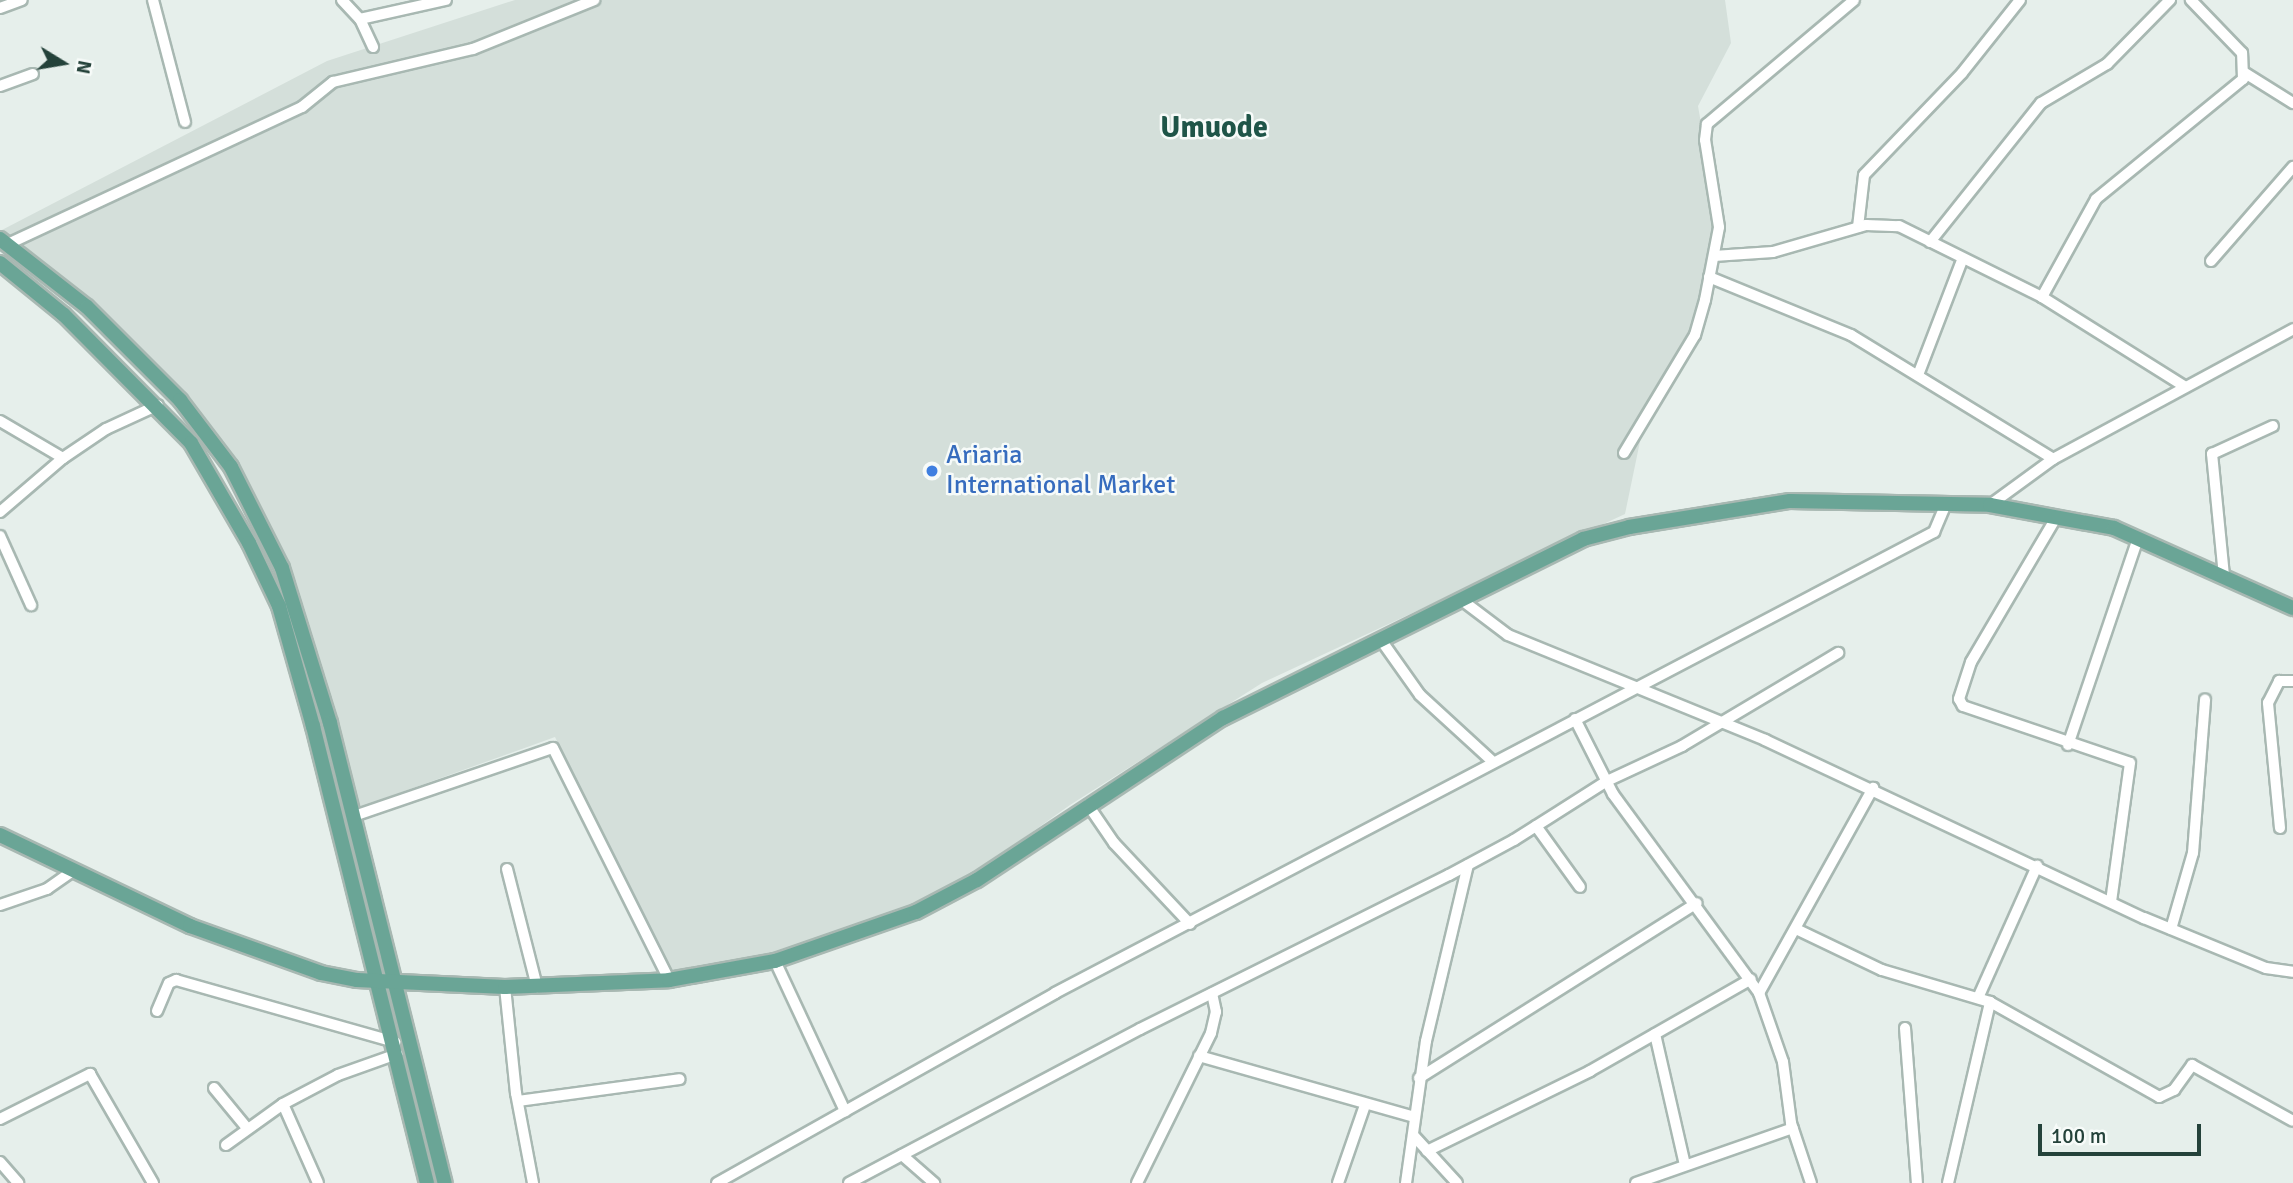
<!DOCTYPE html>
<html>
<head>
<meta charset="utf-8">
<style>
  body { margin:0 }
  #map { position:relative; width:2293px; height:1183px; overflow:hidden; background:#e6efeb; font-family:Signika,sans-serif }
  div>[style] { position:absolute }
  .built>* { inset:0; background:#d4dfda }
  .roads { filter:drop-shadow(2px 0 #a8b8b2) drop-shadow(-2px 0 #a8b8b2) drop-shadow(0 2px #a8b8b2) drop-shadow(0 -2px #a8b8b2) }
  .minor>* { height:10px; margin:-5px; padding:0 5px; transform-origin:5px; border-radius:5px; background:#fff }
  .major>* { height:14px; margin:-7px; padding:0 7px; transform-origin:7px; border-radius:7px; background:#6aa596 }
  .dots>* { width:19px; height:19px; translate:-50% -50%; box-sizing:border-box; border:4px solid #f7fbf9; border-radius:50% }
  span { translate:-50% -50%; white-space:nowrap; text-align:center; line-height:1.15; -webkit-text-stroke:5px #f7fbf9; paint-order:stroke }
  .shop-label { font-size:26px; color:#366cbe }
  .left { translate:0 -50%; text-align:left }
  .quarter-label { font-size:30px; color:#1f5548; font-weight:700 }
  .north { position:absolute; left:28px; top:28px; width:70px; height:70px; -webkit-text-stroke:5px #f7fbf9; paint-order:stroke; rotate:101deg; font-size:19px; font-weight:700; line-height:28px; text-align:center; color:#24423a }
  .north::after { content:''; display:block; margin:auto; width:24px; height:32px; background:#24423a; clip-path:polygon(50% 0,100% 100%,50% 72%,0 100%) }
  .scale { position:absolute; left:2038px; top:1124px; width:163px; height:32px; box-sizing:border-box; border:4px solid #24423a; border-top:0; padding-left:9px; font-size:21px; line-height:24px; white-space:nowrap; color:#24423a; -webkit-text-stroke:5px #f7fbf9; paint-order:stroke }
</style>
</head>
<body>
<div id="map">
  <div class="built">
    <div style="clip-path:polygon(515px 0,1725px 0,1731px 43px,1698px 106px,1717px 216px,1709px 305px,1643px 427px,1625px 514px,1262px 683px,1070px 805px,935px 901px,813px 950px,670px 974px,555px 737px,349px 811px,271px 552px,210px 428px,109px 322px,0 231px,327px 61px)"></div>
  </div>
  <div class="roads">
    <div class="minor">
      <div style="left:153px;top:0;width:126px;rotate:75.3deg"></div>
      <div style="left:342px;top:0;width:26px;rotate:47deg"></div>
      <div style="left:360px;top:19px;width:31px;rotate:65deg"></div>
      <div style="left:0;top:8px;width:23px;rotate:-20deg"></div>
      <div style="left:360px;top:19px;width:88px;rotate:-12.5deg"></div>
      <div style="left:2245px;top:73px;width:57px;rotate:32deg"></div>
      <div style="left:0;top:86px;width:35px;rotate:-20deg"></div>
      <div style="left:1858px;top:227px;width:52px;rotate:-83.4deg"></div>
      <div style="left:1864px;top:175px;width:141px;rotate:-46.1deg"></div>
      <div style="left:1962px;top:73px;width:93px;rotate:-51.5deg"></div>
      <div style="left:1930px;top:242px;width:178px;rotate:-51.4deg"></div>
      <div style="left:2041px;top:103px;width:77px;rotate:-30.6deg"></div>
      <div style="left:2107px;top:64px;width:90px;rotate:-45.5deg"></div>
      <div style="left:8px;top:244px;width:324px;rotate:-25deg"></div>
      <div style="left:302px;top:107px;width:40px;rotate:-39deg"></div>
      <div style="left:333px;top:82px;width:144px;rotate:-13.3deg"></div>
      <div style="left:473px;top:49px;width:131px;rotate:-22deg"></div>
      <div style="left:1714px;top:256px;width:59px;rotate:-3.9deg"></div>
      <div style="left:1773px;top:252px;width:97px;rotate:-16.2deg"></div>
      <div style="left:1866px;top:225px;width:33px;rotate:2deg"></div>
      <div style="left:1899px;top:226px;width:160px;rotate:26.4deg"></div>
      <div style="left:2042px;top:297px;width:168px;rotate:32.1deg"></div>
      <div style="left:2211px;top:261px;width:125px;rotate:-48.9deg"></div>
      <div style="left:1709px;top:277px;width:153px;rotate:22.2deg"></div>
      <div style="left:1851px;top:335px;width:237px;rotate:31.5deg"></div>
      <div style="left:2042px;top:297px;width:112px;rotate:-61.1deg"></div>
      <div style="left:2096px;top:199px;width:190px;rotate:-39.2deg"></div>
      <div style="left:2243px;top:79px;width:26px;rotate:-92deg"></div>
      <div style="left:2242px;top:53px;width:74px;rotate:-133.9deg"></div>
      <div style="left:1918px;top:375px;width:125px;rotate:-69deg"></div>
      <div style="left:0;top:421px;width:73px;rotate:30.4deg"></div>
      <div style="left:1624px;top:453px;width:138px;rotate:-59deg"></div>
      <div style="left:1695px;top:335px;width:36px;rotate:-74deg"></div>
      <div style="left:1705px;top:300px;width:74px;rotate:-79.1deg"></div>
      <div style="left:1719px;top:227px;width:88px;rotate:-99.1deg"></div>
      <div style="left:1705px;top:140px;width:16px;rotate:-83deg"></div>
      <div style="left:1707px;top:124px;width:192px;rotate:-40.1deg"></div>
      <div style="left:1990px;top:505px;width:78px;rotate:-36.1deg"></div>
      <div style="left:2053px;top:459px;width:273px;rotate:-28.4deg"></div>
      <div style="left:0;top:512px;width:83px;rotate:-40.6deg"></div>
      <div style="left:63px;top:458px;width:52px;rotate:-34deg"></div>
      <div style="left:106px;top:429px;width:57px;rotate:-24.8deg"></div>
      <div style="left:2057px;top:516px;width:169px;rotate:120.5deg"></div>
      <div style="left:1971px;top:662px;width:39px;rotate:108deg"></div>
      <div style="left:1959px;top:699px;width:8px;rotate:60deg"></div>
      <div style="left:1963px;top:706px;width:176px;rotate:18.8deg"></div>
      <div style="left:2130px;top:763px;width:140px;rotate:97.8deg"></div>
      <div style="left:0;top:536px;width:76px;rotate:65.8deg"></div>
      <div style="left:2224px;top:576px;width:123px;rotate:-95.6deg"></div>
      <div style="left:2212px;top:454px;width:67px;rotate:-24.7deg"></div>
      <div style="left:1463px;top:601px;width:56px;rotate:37.1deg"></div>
      <div style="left:1508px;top:635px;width:278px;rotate:22.2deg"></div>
      <div style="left:1765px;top:740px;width:419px;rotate:25.2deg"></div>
      <div style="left:2144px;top:918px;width:132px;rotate:22.3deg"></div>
      <div style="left:2266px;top:968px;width:27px;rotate:8deg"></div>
      <div style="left:1381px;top:640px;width:67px;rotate:54.7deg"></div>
      <div style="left:1420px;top:695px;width:99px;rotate:42.5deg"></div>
      <div style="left:1575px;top:719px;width:84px;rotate:63.1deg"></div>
      <div style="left:1613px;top:794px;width:247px;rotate:53.7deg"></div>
      <div style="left:1759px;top:993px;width:73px;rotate:70.8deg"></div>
      <div style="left:1783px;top:1062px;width:62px;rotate:82.5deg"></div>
      <div style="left:1791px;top:1123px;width:63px;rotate:71.6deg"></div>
      <div style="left:2068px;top:745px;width:219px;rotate:-71.3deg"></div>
      <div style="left:1088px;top:805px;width:46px;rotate:55.6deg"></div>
      <div style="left:1114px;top:843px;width:111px;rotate:46.8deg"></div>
      <div style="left:354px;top:816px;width:210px;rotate:-18.9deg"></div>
      <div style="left:553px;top:748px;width:259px;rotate:63.4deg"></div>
      <div style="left:1536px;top:826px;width:75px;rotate:54.2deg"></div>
      <div style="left:2280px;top:828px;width:126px;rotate:-95.5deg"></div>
      <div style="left:2268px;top:703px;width:25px;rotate:-63deg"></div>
      <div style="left:2279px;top:681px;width:14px"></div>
      <div style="left:507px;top:869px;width:122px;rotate:75.7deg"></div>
      <div style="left:0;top:905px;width:50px;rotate:-18.8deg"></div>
      <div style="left:47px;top:889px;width:32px;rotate:-35deg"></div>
      <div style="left:1796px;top:929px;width:95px;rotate:25.5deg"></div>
      <div style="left:1882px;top:970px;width:113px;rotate:16.5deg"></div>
      <div style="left:1990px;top:1002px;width:194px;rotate:29.3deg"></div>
      <div style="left:2159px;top:1097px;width:17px;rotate:-25deg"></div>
      <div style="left:2174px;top:1090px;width:31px;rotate:-54deg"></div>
      <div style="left:2192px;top:1065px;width:115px;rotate:29deg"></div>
      <div style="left:2171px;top:929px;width:79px;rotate:-73.9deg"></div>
      <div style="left:2193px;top:853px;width:154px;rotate:-85.5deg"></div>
      <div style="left:775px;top:961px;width:166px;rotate:65deg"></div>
      <div style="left:505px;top:987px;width:107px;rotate:84.1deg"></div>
      <div style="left:516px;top:1093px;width:92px;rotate:79.3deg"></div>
      <div style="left:1759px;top:993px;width:235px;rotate:-60.9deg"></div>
      <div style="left:1978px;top:998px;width:145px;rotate:-65.9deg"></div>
      <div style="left:157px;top:1011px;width:30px;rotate:-67deg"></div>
      <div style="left:169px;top:983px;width:8px;rotate:-23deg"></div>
      <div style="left:176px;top:980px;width:228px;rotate:15.8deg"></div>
      <div style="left:1905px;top:1028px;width:155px;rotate:85.6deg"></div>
      <div style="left:1655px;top:1034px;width:134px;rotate:77.1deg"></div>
      <div style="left:1199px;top:1056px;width:224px;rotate:15.8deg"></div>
      <div style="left:1419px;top:1078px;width:328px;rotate:-32.2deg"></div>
      <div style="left:214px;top:1088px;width:52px;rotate:50.5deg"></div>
      <div style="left:518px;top:1101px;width:163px;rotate:-7.7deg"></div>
      <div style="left:283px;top:1104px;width:86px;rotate:66.1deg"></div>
      <div style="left:0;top:1119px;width:101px;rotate:-26.6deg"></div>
      <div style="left:90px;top:1074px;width:126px;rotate:60deg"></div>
      <div style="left:1413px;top:1135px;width:65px;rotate:47.5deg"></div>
      <div style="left:226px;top:1145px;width:70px;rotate:-35.7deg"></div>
      <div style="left:283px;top:1104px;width:62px;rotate:-27.8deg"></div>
      <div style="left:338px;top:1075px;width:63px;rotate:-19.6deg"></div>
      <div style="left:1427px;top:1151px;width:182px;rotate:-26.1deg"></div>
      <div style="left:1590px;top:1071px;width:185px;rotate:-29.7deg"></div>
      <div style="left:902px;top:1155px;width:43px;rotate:41.2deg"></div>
      <div style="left:0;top:1162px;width:28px;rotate:49deg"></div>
      <div style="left:717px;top:1183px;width:388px;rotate:-29.3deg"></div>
      <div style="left:1055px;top:993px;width:993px;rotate:-27.68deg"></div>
      <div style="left:1934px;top:532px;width:30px;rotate:-67deg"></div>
      <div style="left:849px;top:1183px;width:329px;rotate:-27.9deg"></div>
      <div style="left:1140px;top:1029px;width:345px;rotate:-26.5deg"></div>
      <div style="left:1449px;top:875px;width:74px;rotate:-28.3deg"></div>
      <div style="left:1514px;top:840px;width:110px;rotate:-32.4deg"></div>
      <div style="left:1607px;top:781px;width:83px;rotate:-25deg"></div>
      <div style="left:1682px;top:746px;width:182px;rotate:-30.8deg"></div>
      <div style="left:1137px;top:1183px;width:167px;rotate:-63.7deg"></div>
      <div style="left:1211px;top:1033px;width:22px;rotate:-77deg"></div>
      <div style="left:1216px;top:1012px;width:19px;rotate:-102deg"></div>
      <div style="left:1338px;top:1183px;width:83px;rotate:-70.9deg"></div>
      <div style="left:1406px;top:1183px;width:143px;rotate:-82deg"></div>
      <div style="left:1426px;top:1041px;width:181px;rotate:-76.6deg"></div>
      <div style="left:1636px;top:1183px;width:166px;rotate:-19.3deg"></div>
      <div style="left:1948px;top:1183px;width:186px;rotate:-76.9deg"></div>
    </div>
    <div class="major">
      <div style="left:0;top:239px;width:110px;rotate:38deg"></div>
      <div style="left:87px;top:307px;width:132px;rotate:45deg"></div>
      <div style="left:180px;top:400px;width:84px;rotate:52.7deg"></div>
      <div style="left:231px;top:467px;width:113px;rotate:63.2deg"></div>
      <div style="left:282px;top:568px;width:162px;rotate:72.8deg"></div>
      <div style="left:330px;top:723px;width:474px;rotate:76deg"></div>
      <div style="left:0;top:263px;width:82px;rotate:39.1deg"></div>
      <div style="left:64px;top:315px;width:180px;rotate:45.2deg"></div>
      <div style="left:191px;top:443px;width:116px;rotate:59.9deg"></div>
      <div style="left:249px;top:543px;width:70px;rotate:64.5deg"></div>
      <div style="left:279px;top:606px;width:125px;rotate:74.2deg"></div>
      <div style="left:313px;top:726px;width:471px;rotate:76deg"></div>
      <div style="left:0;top:835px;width:211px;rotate:25.6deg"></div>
      <div style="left:190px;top:926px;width:139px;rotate:19.7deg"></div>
      <div style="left:321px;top:973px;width:37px;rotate:11deg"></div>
      <div style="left:357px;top:980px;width:148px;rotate:2.7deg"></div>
      <div style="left:505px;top:987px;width:164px;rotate:-2.4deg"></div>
      <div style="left:669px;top:980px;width:108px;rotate:-10.2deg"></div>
      <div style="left:775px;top:961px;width:149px;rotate:-19.2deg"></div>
      <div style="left:916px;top:912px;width:69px;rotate:-27.7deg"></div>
      <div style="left:977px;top:880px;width:295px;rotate:-33.4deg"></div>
      <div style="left:1223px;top:718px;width:402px;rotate:-26.4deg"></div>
      <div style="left:1583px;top:539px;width:48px;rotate:-14.6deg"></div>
      <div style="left:1629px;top:527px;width:163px;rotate:-9.2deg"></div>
      <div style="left:1790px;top:501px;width:200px;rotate:1.1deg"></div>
      <div style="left:1990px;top:505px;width:126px;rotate:10.5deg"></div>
      <div style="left:2114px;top:528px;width:196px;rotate:24.1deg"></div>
    </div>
  </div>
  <div class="dots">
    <div style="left:932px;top:471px;background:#3f7fe0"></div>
  </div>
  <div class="shop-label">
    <span class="left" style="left:946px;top:471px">Ariaria<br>International Market</span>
  </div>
  <div class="quarter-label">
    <span style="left:1214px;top:128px">Umuode</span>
  </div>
  <div class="north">N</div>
  <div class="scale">100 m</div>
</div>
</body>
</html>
